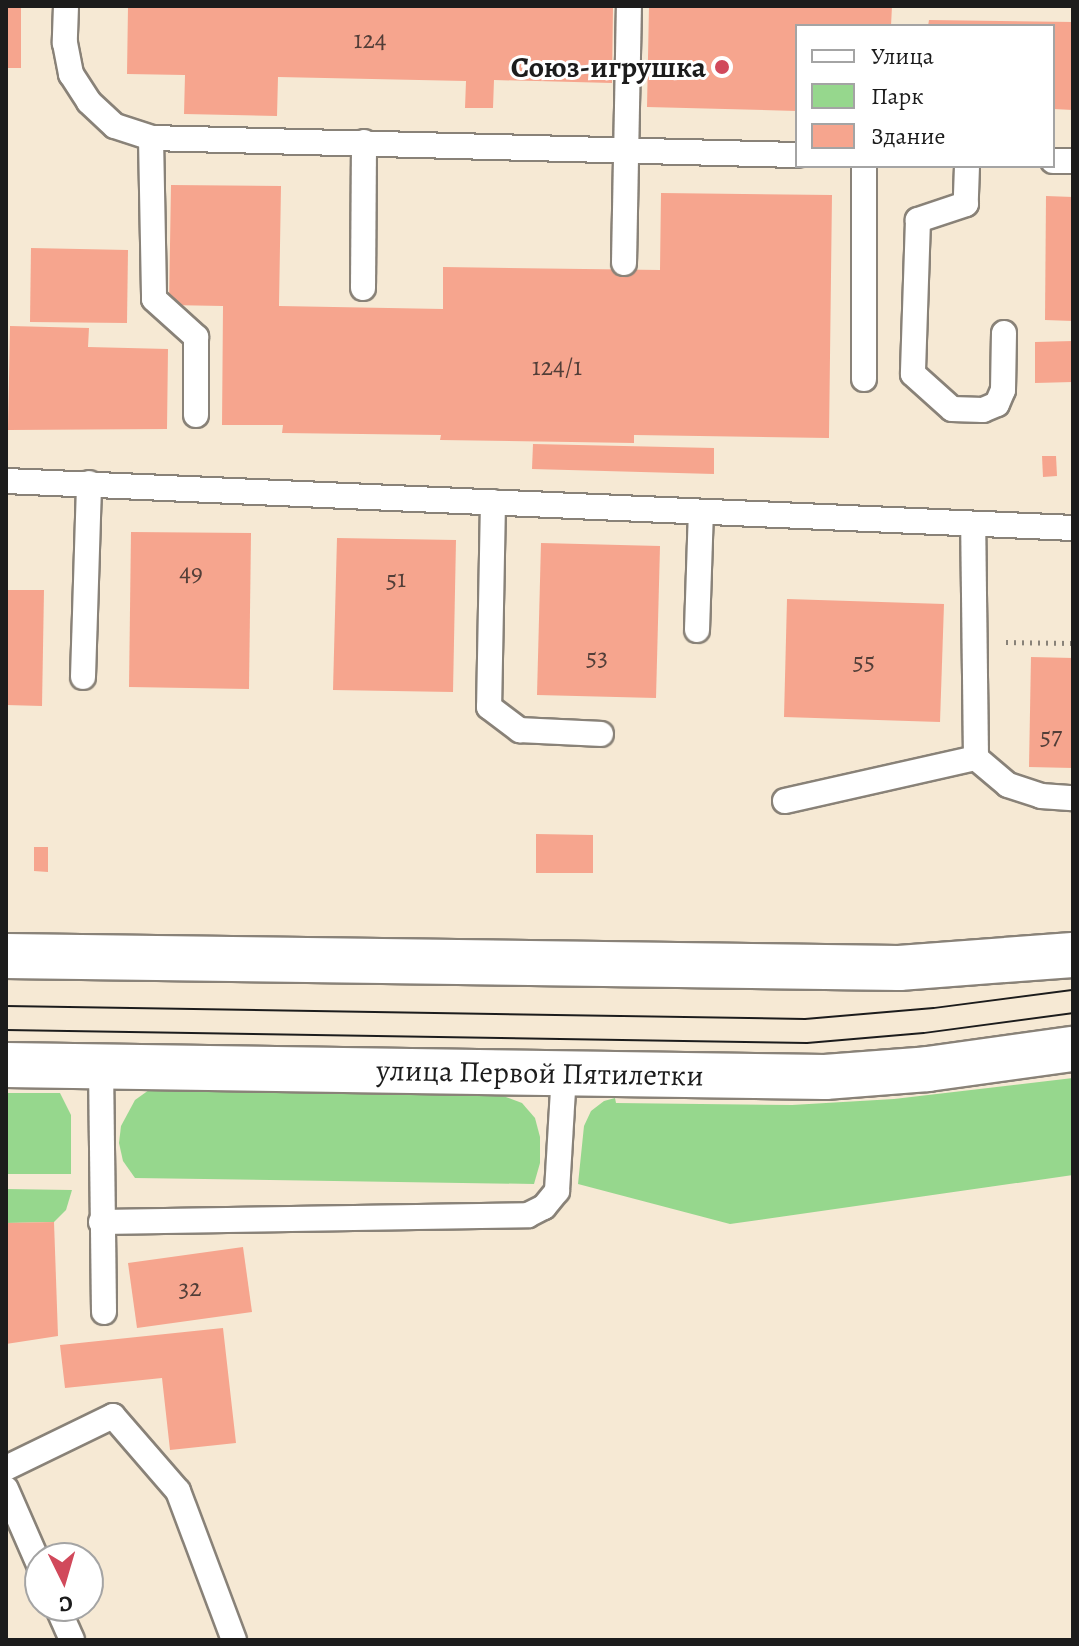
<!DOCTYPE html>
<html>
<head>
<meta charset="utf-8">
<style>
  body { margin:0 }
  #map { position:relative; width:1079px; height:1646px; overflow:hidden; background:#f6e9d4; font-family:Alegreya,serif }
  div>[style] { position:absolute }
  .green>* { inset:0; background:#96d78d }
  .building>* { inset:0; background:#f6a58e }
  .path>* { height:5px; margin-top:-2.5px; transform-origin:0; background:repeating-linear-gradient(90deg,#898278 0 2px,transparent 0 8px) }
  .roads { filter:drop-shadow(2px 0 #898278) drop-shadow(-2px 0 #898278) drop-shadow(0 2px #898278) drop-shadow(0 -2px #898278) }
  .service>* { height:24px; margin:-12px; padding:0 12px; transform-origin:12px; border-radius:12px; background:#fff }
  .primary>* { height:44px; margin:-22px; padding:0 22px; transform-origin:22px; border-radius:22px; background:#fff }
  .tram>* { height:2px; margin:-1px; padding:0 1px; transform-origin:1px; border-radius:1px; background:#1c1c1c }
  .dots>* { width:22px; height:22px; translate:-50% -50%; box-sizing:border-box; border:4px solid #fff; border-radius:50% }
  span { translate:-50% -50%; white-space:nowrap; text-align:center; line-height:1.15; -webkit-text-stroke:6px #fff; paint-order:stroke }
  .number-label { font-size:26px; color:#523e38 }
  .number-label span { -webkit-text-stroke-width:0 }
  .poi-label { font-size:30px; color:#1c1c1c; font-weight:700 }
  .right { translate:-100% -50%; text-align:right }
  .street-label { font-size:30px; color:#1c1c1c }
  .frame { position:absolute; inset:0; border:8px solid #1c1c1c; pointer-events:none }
  .legend { position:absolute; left:795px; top:24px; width:260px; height:144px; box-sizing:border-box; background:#fff; border:2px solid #a4a4a4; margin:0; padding:10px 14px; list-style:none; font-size:24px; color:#1c1c1c }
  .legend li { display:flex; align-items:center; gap:16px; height:40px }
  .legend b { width:40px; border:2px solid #a4a4a4 }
  .north { position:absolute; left:24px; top:1542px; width:80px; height:80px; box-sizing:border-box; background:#fff; border:2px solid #a4a4a4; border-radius:50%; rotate:175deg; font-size:22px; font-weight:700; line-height:32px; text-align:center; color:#1c1c1c }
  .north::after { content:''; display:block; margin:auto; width:28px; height:36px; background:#d1495b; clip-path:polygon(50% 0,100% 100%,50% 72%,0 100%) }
</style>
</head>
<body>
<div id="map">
  <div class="green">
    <div style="clip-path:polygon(1073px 1078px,1073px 1175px,730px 1224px,578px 1184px,584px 1126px,591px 1111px,604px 1101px,615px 1098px,616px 1103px,792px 1105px,894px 1099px)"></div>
    <div style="clip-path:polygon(149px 1090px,503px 1096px,522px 1103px,535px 1118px,540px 1137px,540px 1163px,534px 1184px,135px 1178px,123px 1161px,119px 1143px,121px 1126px,135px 1100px)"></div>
    <div style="clip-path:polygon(6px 1093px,60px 1093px,71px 1115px,71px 1174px,6px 1174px)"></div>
    <div style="clip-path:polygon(6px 1189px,72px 1190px,66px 1210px,54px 1222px,6px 1223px)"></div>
  </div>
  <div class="building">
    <div style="clip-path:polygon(6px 6px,21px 6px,21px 68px,6px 68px)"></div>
    <div style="clip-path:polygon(128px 6px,613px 6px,612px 83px,494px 80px,493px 108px,465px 108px,466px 81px,278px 77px,277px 116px,184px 114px,185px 75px,127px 74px)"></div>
    <div style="clip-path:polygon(649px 6px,892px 6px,891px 26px,797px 26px,797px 111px,647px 107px)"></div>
    <div style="clip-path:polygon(929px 20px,1073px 22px,1073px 110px,1053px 109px,1053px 26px,928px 26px)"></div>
    <div style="clip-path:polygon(171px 185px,281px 186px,279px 306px,443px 309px,443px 267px,660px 270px,661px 193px,832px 195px,829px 438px,634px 435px,634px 443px,440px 440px,441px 435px,282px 433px,283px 425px,222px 425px,223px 306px,169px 305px)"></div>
    <div style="clip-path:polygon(1046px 196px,1073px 197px,1073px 321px,1045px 320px)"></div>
    <div style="clip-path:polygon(31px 248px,128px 250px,127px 323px,30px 322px)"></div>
    <div style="clip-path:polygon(10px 326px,89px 328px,88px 347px,168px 349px,167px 429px,8px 430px)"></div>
    <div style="clip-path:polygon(1073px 341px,1073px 382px,1035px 383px,1035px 342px)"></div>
    <div style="clip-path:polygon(533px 444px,714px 448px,714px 474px,532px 469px)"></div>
    <div style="clip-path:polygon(1042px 456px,1056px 456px,1057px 476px,1043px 477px)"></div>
    <div style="clip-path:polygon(131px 532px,251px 533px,249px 689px,129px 687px)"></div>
    <div style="clip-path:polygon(337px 538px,456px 540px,453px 692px,333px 690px)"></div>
    <div style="clip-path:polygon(541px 543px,660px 546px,656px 698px,537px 695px)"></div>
    <div style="clip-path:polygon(6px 590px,44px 590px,42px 706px,6px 705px)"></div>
    <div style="clip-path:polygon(787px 599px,944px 604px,940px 722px,784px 717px)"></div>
    <div style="clip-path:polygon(1031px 657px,1073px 658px,1073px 768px,1029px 767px)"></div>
    <div style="clip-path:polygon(536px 834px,593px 835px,593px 873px,536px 873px)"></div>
    <div style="clip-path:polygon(34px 847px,48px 847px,48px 872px,34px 871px)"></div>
    <div style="clip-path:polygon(54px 1222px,58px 1336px,6px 1344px,6px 1223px)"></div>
    <div style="clip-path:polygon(243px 1247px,252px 1312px,137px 1328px,128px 1263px)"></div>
    <div style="clip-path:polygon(223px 1328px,236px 1443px,170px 1450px,162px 1378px,65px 1388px,60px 1345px)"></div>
  </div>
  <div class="path">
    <div style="left:1006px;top:642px;width:67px;rotate:0.9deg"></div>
  </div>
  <div class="roads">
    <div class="service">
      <div style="left:66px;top:6px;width:37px;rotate:92deg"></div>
      <div style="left:65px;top:43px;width:32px;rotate:79deg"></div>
      <div style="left:71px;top:74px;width:33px;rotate:57deg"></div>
      <div style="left:89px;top:102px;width:35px;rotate:43deg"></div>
      <div style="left:115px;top:126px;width:38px;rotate:18deg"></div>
      <div style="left:151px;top:138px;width:646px;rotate:1.51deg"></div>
      <div style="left:151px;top:138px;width:161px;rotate:88.9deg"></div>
      <div style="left:154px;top:299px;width:57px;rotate:42.1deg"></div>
      <div style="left:196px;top:337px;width:78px;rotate:90deg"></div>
      <div style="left:1053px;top:161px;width:20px"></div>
      <div style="left:864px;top:166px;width:213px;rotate:90deg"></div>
      <div style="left:967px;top:166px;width:38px;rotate:92deg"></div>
      <div style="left:966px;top:204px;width:51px;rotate:161.6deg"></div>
      <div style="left:918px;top:220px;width:154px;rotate:91.9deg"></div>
      <div style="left:913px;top:374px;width:52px;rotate:41.9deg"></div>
      <div style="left:952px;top:409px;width:31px;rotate:2deg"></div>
      <div style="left:983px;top:410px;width:15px;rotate:-23deg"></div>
      <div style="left:997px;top:404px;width:15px;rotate:-67deg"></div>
      <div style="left:1003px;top:390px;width:57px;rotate:-89deg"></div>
      <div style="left:624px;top:263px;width:257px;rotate:-88.9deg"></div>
      <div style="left:363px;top:288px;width:146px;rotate:-89.6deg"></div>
      <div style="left:6px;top:481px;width:1068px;rotate:2.52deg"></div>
      <div style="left:493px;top:502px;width:205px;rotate:91.1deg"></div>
      <div style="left:489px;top:707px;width:39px;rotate:37deg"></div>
      <div style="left:520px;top:730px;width:81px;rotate:2.8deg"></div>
      <div style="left:697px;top:630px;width:118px;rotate:-88.1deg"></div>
      <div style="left:83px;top:677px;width:194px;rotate:-88.2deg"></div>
      <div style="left:976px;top:758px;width:42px;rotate:40.2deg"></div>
      <div style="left:1008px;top:785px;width:35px;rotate:18deg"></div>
      <div style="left:1041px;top:796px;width:32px;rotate:4deg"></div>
      <div style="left:785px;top:801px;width:196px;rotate:-12.7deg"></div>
      <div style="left:976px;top:758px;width:232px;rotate:-90.7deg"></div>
      <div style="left:101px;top:1066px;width:246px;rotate:89.3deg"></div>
      <div style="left:101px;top:1222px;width:427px;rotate:-0.9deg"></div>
      <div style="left:528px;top:1215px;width:18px;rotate:-27deg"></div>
      <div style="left:544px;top:1207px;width:21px;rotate:-51deg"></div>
      <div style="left:557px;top:1191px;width:118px;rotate:-86.6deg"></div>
      <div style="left:6px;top:1468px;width:119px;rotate:-25.9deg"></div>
      <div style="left:113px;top:1416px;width:99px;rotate:49.1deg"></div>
      <div style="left:178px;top:1491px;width:159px;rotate:69.4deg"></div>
      <div style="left:6px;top:1489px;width:85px;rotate:66.4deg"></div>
      <div style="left:57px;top:1606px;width:37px;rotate:66deg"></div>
    </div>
    <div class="primary">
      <div style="left:6px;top:956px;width:893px;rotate:0.77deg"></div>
      <div style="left:899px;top:968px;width:174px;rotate:-4.3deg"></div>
      <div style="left:6px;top:1065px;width:819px;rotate:0.84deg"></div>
      <div style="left:825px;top:1077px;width:103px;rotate:-4.4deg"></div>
      <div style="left:928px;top:1069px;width:146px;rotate:-7.9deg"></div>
    </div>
  </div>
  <div class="tram">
    <div style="left:6px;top:1006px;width:799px;rotate:0.93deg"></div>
    <div style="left:805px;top:1019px;width:129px;rotate:-4.9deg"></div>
    <div style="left:934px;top:1008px;width:140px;rotate:-7.4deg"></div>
    <div style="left:6px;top:1030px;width:801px;rotate:0.93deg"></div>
    <div style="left:807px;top:1043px;width:117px;rotate:-4.9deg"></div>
    <div style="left:924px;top:1033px;width:150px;rotate:-7.6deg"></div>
  </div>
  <div class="dots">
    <div style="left:722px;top:67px;background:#d1495b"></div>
  </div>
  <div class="number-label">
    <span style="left:370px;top:40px">124</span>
    <span style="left:557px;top:367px">124/1</span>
    <span style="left:191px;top:573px">49</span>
    <span style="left:396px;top:579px">51</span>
    <span style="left:597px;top:657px">53</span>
    <span style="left:864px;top:661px">55</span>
    <span style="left:1051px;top:736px">57</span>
    <span style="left:190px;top:1288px">32</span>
  </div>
  <div class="poi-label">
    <span class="right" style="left:706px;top:67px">Союз-игрушка</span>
  </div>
  <div class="street-label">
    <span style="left:540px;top:1073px;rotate:1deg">улица Первой Пятилетки</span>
  </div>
  <div class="frame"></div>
  <ul class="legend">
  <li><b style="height:10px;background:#fff"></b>Улица</li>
  <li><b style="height:22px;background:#96d78d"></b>Парк</li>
  <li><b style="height:22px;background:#f6a58e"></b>Здание</li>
  </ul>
  <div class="north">С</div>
</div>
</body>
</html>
